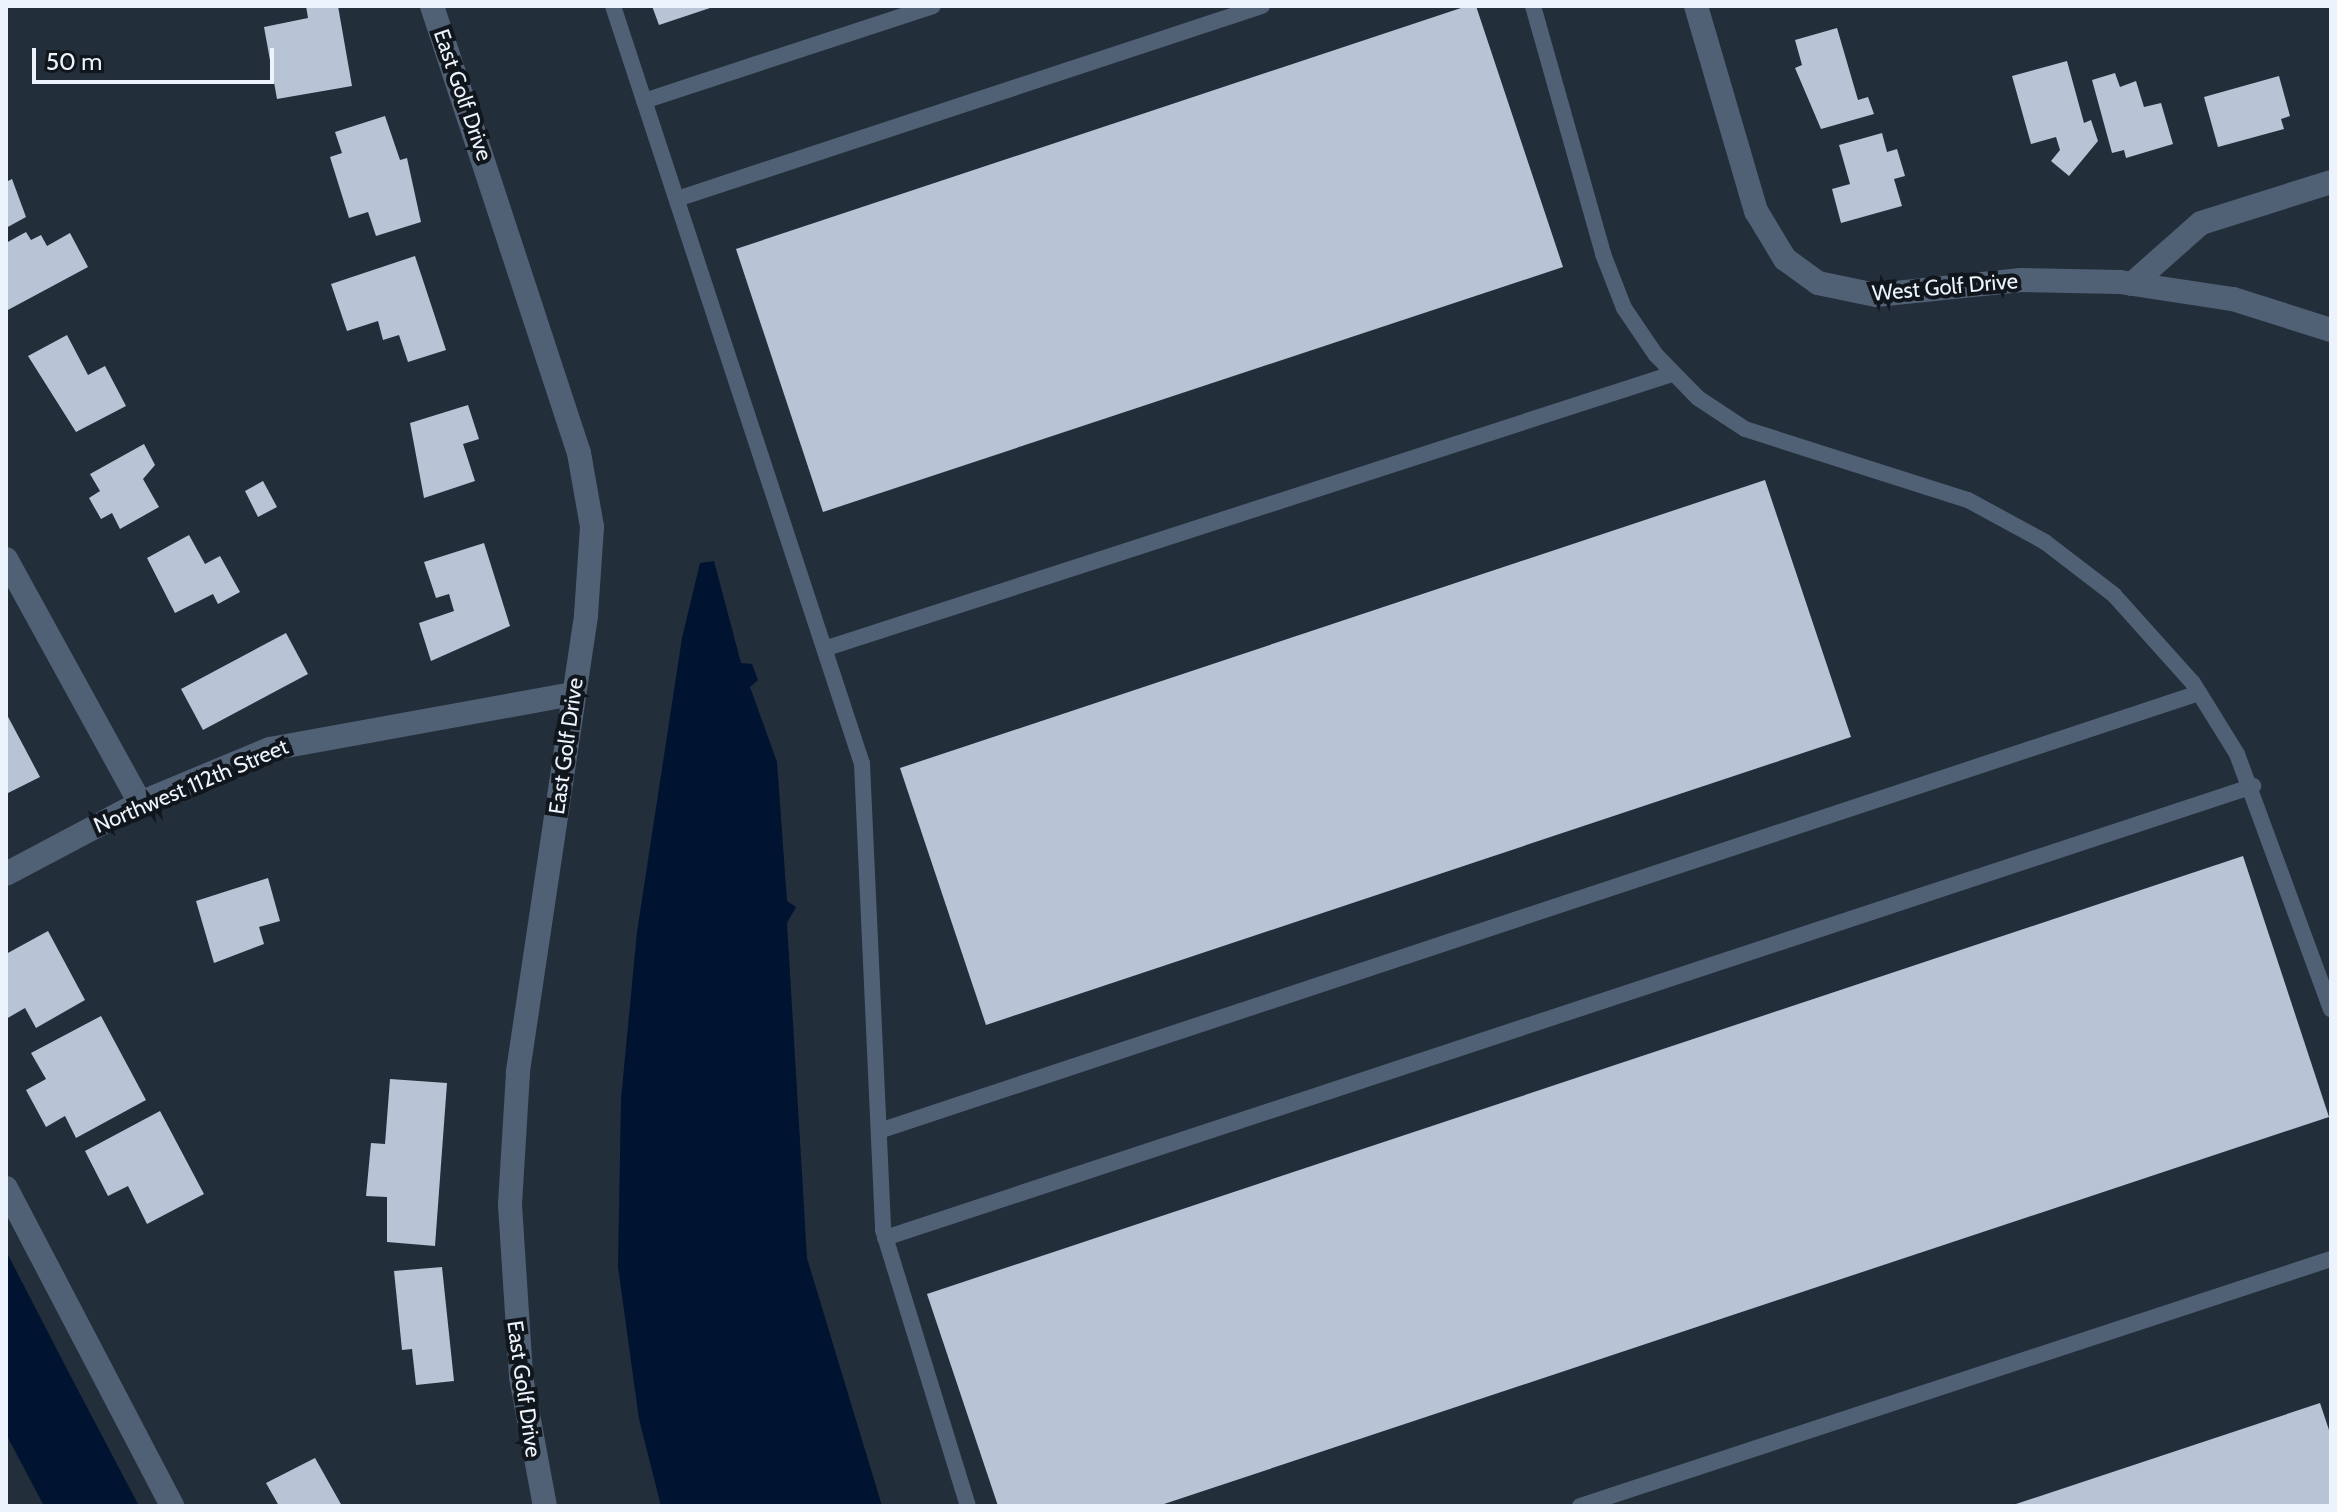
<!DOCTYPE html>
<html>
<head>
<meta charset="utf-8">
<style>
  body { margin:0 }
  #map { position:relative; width:2337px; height:1512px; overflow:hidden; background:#232e3b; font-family:Cabin,sans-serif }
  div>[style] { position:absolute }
  .water>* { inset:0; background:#001330 }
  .building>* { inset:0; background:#b6c4d5 }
  .lane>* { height:16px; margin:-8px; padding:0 8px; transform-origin:8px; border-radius:8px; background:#516175 }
  .street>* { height:24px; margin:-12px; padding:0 12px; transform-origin:12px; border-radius:12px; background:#516175 }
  span { translate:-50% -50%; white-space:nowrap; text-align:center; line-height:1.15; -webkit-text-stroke:8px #11161c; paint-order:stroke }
  .street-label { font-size:22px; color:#ecf3fc }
  .frame { position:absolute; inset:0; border:8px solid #ecf3fc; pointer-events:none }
  .scale { position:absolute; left:32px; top:48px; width:242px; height:36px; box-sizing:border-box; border:4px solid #ecf3fc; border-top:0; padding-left:10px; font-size:24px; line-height:28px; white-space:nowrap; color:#ecf3fc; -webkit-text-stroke:6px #11161c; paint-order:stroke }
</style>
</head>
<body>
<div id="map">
  <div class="water">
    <div style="clip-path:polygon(714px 561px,741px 663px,752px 664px,758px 680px,750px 687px,777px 762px,787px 901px,796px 907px,787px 923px,807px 1258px,882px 1506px,661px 1506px,639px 1419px,618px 1267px,621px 1099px,637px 932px,682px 638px,700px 563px)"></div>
    <div style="clip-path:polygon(6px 1251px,69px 1373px,139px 1506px,44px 1506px,6px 1434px)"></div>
  </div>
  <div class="building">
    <div style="clip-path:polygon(306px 6px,338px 6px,352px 86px,277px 99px,264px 27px,308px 18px)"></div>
    <div style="clip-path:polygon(652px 6px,713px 6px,713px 7px,659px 25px)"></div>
    <div style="clip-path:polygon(1467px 6px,1476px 6px,1563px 267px,823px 512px,736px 249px)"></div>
    <div style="clip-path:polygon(1837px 28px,1858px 100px,1868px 97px,1874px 114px,1821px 129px,1795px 68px,1802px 65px,1795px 40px)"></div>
    <div style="clip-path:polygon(2067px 61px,2084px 123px,2091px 120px,2098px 141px,2069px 176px,2051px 161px,2060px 150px,2056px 137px,2031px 144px,2012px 76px)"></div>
    <div style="clip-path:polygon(2115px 73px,2120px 87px,2136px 81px,2144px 107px,2161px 103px,2173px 144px,2126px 158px,2124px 150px,2112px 153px,2092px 80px)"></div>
    <div style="clip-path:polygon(2279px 76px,2290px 116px,2281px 119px,2284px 129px,2218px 147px,2204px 97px)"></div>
    <div style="clip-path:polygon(385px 116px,400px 160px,407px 158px,421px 222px,376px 236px,368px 212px,349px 218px,330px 157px,342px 153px,335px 132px)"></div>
    <div style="clip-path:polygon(1882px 133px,1887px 152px,1897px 149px,1905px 176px,1894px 179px,1902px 206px,1841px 223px,1832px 189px,1850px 184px,1839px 145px)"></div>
    <div style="clip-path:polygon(12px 179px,26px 217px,6px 228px,6px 182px)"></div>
    <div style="clip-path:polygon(26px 232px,31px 240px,41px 235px,47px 246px,70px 233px,88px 267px,6px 311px,6px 243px)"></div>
    <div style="clip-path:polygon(415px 256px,446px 350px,408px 362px,399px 335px,383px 340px,378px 321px,347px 331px,331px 284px)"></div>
    <div style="clip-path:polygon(67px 335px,88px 375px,105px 366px,126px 406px,76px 432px,28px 356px)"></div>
    <div style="clip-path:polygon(468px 405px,479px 439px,463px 444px,475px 481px,424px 498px,410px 423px)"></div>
    <div style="clip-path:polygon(144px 444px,155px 465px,143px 479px,159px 507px,120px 529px,112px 513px,101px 519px,89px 498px,100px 491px,90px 474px)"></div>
    <div style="clip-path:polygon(1765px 480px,1851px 737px,986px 1025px,900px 768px)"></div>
    <div style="clip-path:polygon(263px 481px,277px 507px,258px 517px,245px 491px)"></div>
    <div style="clip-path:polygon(189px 535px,205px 564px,220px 556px,240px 592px,218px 604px,213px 594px,175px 613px,147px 558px)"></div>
    <div style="clip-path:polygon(484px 543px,510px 626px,431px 661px,419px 623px,454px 611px,449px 594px,436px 598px,424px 562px)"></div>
    <div style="clip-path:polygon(286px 633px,308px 674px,203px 730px,181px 689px)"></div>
    <div style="clip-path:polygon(6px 713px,40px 777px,6px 794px)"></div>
    <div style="clip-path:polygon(2243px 856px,2329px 1117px,1158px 1506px,998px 1506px,927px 1294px)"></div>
    <div style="clip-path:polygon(268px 878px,280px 921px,259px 927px,264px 944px,214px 963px,196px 901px)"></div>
    <div style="clip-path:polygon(48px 931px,85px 1000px,36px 1028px,25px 1008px,6px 1019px,6px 954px)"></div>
    <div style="clip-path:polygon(101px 1016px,146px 1100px,76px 1138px,65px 1116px,46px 1127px,26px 1090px,46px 1079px,31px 1053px)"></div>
    <div style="clip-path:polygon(390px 1079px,447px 1083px,435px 1246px,387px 1242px,387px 1197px,366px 1196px,371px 1143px,385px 1144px)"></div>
    <div style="clip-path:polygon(160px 1111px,204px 1194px,147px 1224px,128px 1186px,108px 1196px,85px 1151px)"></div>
    <div style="clip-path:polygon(442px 1267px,454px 1381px,416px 1385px,412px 1349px,402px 1350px,394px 1271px)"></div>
    <div style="clip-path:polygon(2320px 1403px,2331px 1436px,2331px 1506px,2010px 1506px)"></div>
    <div style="clip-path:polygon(315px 1458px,342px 1506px,279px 1506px,266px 1483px)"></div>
  </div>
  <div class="lane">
    <div style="left:613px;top:6px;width:798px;rotate:71.81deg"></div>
    <div style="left:862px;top:764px;width:466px;rotate:87.4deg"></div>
    <div style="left:883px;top:1230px;width:289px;rotate:72.9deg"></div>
    <div style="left:1533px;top:6px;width:258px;rotate:74.2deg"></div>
    <div style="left:1603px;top:254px;width:58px;rotate:68.7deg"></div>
    <div style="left:1624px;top:308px;width:57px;rotate:55.8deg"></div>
    <div style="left:1656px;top:355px;width:60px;rotate:45.7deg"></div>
    <div style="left:1698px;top:398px;width:56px;rotate:33.4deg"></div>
    <div style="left:1745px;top:429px;width:234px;rotate:17.7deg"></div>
    <div style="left:1968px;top:500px;width:88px;rotate:28.6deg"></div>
    <div style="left:2045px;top:542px;width:87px;rotate:37.5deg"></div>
    <div style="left:2114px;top:595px;width:118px;rotate:48.1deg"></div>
    <div style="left:2193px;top:683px;width:84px;rotate:58.2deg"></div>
    <div style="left:2237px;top:754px;width:272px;rotate:69.8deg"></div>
    <div style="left:644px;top:101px;width:304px;rotate:-18.2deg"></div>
    <div style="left:677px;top:199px;width:616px;rotate:-18.26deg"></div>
    <div style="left:827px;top:648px;width:888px;rotate:-17.97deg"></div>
    <div style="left:879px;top:1131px;width:1391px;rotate:-18.36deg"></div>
    <div style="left:885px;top:1238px;width:1441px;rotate:-18.28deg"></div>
    <div style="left:1580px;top:1506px;width:791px;rotate:-18.21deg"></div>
  </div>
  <div class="street">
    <div style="left:432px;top:6px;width:471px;rotate:71.8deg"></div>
    <div style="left:579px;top:453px;width:75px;rotate:80deg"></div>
    <div style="left:592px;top:527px;width:89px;rotate:93.9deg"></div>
    <div style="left:586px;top:616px;width:462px;rotate:98.5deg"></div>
    <div style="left:518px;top:1073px;width:132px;rotate:93.5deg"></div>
    <div style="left:510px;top:1205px;width:172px;rotate:86.3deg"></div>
    <div style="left:521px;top:1377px;width:131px;rotate:79.5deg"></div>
    <div style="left:1696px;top:6px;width:214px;rotate:73.7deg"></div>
    <div style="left:1756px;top:211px;width:56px;rotate:58.9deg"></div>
    <div style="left:1785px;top:259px;width:41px;rotate:36deg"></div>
    <div style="left:1818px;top:283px;width:59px;rotate:11.7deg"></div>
    <div style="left:1876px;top:295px;width:146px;rotate:-5.9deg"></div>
    <div style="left:2021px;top:280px;width:99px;rotate:1.2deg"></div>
    <div style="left:2120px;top:282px;width:114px;rotate:8.6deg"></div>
    <div style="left:2233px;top:299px;width:103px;rotate:17.6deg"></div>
    <div style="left:2132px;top:284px;width:92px;rotate:-41.5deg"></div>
    <div style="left:2201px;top:223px;width:136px;rotate:-17.5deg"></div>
    <div style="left:6px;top:559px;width:278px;rotate:61.2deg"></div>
    <div style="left:6px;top:874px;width:152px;rotate:-27.9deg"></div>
    <div style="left:140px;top:803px;width:141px;rotate:-22.6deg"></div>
    <div style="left:270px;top:749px;width:309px;rotate:-10.3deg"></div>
    <div style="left:6px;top:1188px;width:359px;rotate:62.4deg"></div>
  </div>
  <div class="street-label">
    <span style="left:463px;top:95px;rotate:71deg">East Golf Drive</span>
    <span style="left:1945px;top:287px;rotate:-5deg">West Golf Drive</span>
    <span style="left:566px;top:746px;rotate:-82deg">East Golf Drive</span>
    <span style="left:191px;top:786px;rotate:-23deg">Northwest 112th Street</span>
    <span style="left:524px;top:1389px;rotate:82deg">East Golf Drive</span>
  </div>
  <div class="frame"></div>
  <div class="scale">50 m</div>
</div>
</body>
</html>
